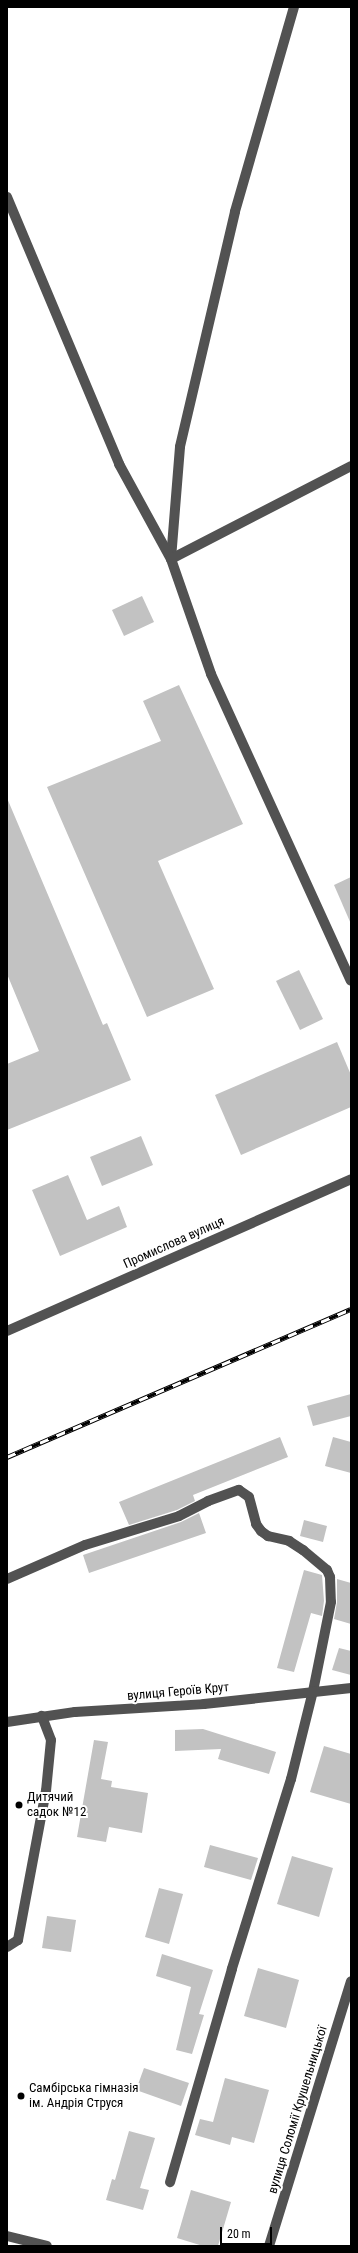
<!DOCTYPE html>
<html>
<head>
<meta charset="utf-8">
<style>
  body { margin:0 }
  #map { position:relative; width:358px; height:2253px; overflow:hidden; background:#fff; font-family:"Roboto Condensed",sans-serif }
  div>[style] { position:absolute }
  .building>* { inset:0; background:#c2c2c2 }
  .minor>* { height:10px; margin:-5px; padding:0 5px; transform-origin:5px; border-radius:5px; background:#525252 }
  .rail>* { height:4.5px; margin-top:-2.25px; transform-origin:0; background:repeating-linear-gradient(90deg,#fff 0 9px,#000 0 18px); box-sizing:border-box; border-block:1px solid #000 }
  .dots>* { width:11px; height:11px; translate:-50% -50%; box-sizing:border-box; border:2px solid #fff; border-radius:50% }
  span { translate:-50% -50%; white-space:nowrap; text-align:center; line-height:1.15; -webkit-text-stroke:4px #fff; paint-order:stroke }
  .street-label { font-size:13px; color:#000 }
  .poi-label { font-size:13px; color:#000 }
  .left { translate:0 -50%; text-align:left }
  .frame { position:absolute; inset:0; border:8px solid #000; pointer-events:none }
  .scale { position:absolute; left:220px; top:2227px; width:52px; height:18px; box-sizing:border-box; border:2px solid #000; border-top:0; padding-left:5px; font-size:12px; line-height:14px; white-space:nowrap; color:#000; -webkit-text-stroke:3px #fff; paint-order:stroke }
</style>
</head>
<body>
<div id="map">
  <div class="building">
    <div style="clip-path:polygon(142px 596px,154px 622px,124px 636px,112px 610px)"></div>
    <div style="clip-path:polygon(179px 685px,243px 824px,158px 861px,214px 989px,147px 1017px,47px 787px,161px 741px,143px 701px)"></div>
    <div style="clip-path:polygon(7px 798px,103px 1025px,107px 1023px,131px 1080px,7px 1130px,7px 1064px,39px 1051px,7px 974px)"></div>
    <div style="clip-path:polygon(351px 877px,351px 924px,334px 885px)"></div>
    <div style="clip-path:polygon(299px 970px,323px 1019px,300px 1030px,276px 981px)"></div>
    <div style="clip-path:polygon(337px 1042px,351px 1075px,351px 1107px,241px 1155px,215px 1095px)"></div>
    <div style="clip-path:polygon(141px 1136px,153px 1165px,102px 1186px,90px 1157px)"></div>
    <div style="clip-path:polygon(68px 1175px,87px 1220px,119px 1206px,127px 1227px,60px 1256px,32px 1190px)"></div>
    <div style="clip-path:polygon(351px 1394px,351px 1416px,313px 1426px,307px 1406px)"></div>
    <div style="clip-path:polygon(280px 1437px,288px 1457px,193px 1495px,195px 1501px,177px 1510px,129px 1525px,119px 1502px)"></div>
    <div style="clip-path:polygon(333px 1437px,351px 1442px,351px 1473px,325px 1466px)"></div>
    <div style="clip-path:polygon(199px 1513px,206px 1533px,89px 1573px,83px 1555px,181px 1522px)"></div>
    <div style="clip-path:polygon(304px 1520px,327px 1526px,323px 1542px,300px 1536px)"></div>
    <div style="clip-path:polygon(304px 1570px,322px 1575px,324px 1601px,322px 1616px,311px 1613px,294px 1672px,277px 1668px)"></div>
    <div style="clip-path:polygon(337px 1579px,351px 1583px,351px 1624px,334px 1619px,337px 1602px)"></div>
    <div style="clip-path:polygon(339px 1648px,351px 1651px,351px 1675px,332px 1670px)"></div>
    <div style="clip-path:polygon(203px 1729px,276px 1752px,269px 1774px,218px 1759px,221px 1749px,175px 1751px,175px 1730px)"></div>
    <div style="clip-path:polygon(94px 1740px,108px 1742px,101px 1779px,112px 1781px,111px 1787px,148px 1793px,142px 1833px,109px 1827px,106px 1842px,77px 1837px)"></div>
    <div style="clip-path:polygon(324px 1746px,351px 1754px,351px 1804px,310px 1792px)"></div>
    <div style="clip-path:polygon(210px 1845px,258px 1858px,251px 1880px,204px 1867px)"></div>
    <div style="clip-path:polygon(292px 1856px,333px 1868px,319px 1917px,277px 1904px)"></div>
    <div style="clip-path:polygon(159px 1888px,183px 1894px,169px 1944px,145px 1937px)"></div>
    <div style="clip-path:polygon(47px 1916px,76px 1920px,71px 1952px,42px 1948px)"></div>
    <div style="clip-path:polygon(162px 1954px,213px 1970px,199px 2014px,204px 2015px,192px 2054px,176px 2050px,191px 1987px,156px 1976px)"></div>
    <div style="clip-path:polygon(258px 1968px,299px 1980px,286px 2028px,244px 2016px)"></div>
    <div style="clip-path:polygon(144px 2068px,189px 2083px,181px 2106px,136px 2090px)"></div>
    <div style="clip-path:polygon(225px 2078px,269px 2090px,254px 2143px,232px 2137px,230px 2145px,195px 2135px,200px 2119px,213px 2122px)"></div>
    <div style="clip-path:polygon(129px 2131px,155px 2138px,140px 2188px,149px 2190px,143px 2210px,106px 2200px,112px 2179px,115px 2180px)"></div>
    <div style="clip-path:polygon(191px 2190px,231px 2202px,218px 2246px,203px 2246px,177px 2238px)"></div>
  </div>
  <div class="minor">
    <div style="left:294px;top:7px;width:213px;rotate:106.1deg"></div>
    <div style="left:235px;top:212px;width:241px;rotate:103.2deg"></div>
    <div style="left:180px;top:447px;width:112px;rotate:94.6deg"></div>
    <div style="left:171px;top:559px;width:122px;rotate:70.8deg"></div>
    <div style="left:211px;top:674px;width:337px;rotate:65.5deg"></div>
    <div style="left:7px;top:197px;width:290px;rotate:67.2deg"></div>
    <div style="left:119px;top:464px;width:108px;rotate:61.3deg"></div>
    <div style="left:171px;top:559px;width:203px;rotate:-27.3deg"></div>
    <div style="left:7px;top:1331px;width:376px;rotate:-23.8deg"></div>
    <div style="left:7px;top:1579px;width:85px;rotate:-23.6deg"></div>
    <div style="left:85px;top:1545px;width:98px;rotate:-17.1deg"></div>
    <div style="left:179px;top:1516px;width:33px;rotate:-27deg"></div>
    <div style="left:208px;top:1501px;width:33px;rotate:-20deg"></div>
    <div style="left:239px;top:1490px;width:12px;rotate:35deg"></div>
    <div style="left:249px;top:1497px;width:28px;rotate:75deg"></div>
    <div style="left:256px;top:1524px;width:9px;rotate:54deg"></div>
    <div style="left:261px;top:1531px;width:9px;rotate:36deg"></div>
    <div style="left:268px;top:1536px;width:22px;rotate:13deg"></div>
    <div style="left:289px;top:1541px;width:17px;rotate:33deg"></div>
    <div style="left:303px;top:1550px;width:31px;rotate:40deg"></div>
    <div style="left:327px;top:1570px;width:8px;rotate:67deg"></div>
    <div style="left:330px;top:1577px;width:25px;rotate:88deg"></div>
    <div style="left:331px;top:1602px;width:91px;rotate:101.4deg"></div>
    <div style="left:313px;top:1691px;width:91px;rotate:104deg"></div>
    <div style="left:291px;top:1779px;width:199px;rotate:107.3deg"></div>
    <div style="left:232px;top:1969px;width:222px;rotate:106.2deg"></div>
    <div style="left:7px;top:1722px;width:69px;rotate:-8.4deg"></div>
    <div style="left:75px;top:1712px;width:129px;rotate:-3.5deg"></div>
    <div style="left:204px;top:1704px;width:148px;rotate:-6.2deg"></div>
    <div style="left:7px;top:1947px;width:13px;rotate:-32deg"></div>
    <div style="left:18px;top:1940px;width:152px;rotate:-79.4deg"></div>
    <div style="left:46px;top:1791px;width:51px;rotate:-84.4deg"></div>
    <div style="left:51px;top:1740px;width:26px;rotate:-111deg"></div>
    <div style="left:7px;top:2236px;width:41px;rotate:14deg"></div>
    <div style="left:269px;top:2246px;width:277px;rotate:-72.8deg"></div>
  </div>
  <div class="rail">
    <div style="left:7px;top:1457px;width:374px;rotate:-23.3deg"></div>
  </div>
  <div class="dots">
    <div style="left:19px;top:1805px;background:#000"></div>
    <div style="left:21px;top:2096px;background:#000"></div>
  </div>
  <div class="street-label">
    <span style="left:174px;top:1243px;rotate:-24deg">Промислова вулиця</span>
    <span style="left:178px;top:1692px;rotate:-5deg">вулиця Героїв Крут</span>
    <span style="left:298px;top:2110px;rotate:-73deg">вулиця Соломії Крушельницької</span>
  </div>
  <div class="poi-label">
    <span class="left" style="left:27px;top:1805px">Дитячий<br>садок №12</span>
    <span class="left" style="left:29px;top:2096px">Самбірська гімназія<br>ім. Андрія Струся</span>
  </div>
  <div class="frame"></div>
  <div class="scale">20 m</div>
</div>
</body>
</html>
